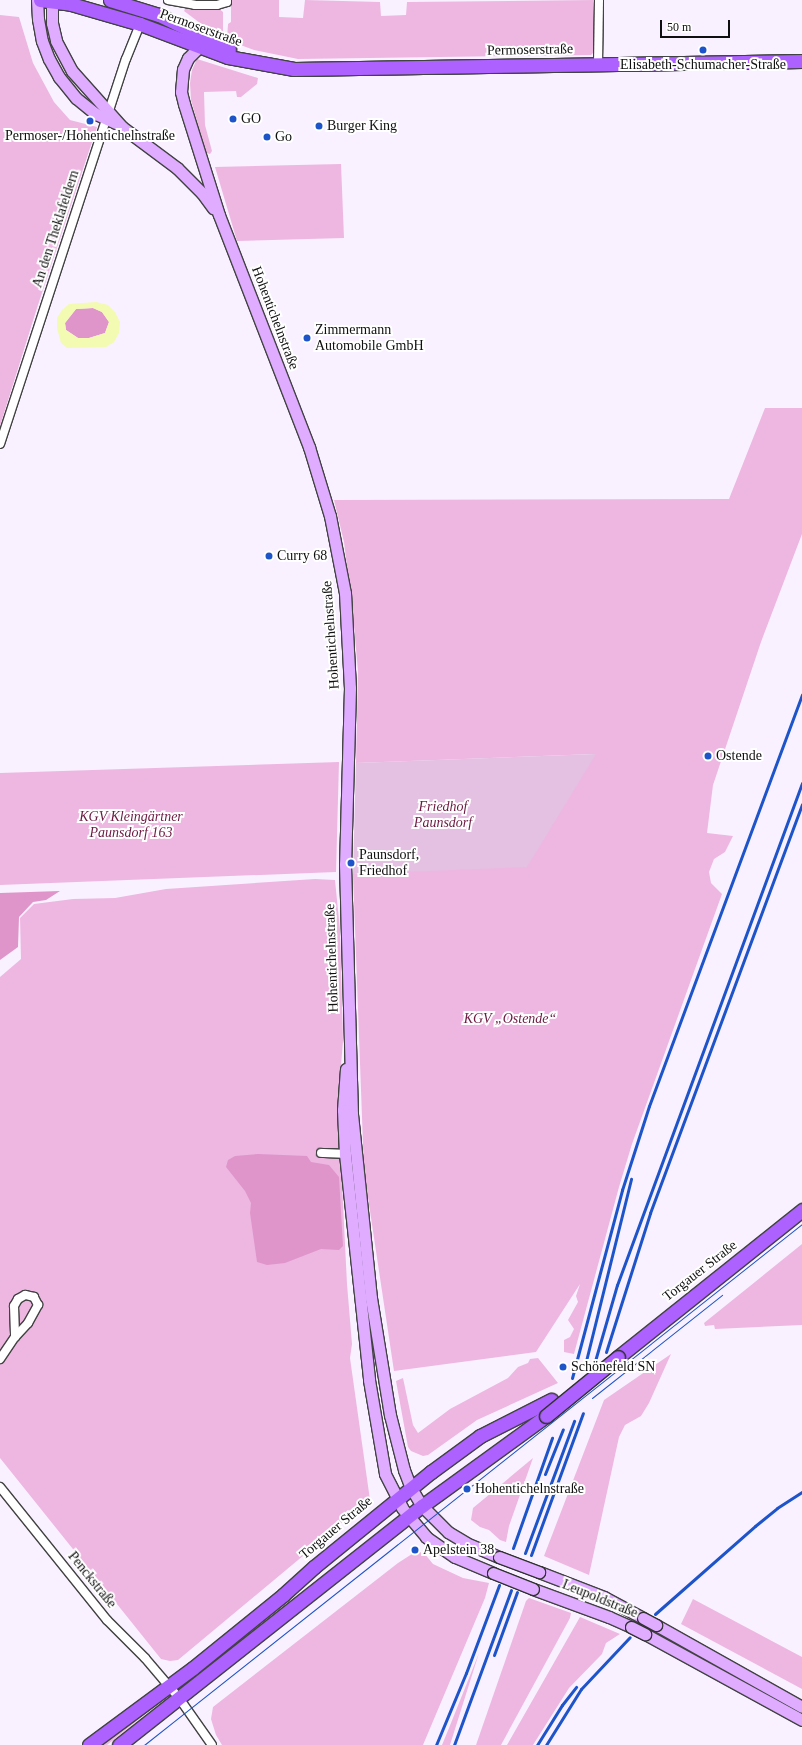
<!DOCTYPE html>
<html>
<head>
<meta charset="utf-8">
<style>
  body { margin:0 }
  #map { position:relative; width:802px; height:1745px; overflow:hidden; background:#f9f1ff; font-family:Georgia,serif }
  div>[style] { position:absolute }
  .green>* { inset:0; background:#edb7e2 }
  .forest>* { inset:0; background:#df95ca }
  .cemetery>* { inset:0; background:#e4c0e2 }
  .water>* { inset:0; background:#f3fab2 }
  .roads { filter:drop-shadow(1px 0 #424242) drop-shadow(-1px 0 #424242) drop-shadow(0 1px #424242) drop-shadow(0 -1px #424242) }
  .minor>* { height:8px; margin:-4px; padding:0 4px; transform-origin:4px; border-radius:4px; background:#fff }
  .secondary>* { height:11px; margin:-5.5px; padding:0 5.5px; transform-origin:5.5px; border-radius:5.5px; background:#dfacff }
  .primary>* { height:13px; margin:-6.5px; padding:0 6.5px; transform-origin:6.5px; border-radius:6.5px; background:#ad61ff }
  .tram>* { height:1px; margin:-0.5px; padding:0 0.5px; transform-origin:0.5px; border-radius:0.5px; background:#1d54ca }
  .rail>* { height:3px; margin:-1.5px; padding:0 1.5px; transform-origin:1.5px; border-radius:1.5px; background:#1d54ca }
  .bridges { filter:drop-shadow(1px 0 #313131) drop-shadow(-1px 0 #313131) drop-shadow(0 1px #313131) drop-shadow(0 -1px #313131) }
  .secondary-bridge>* { height:11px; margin:-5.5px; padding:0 5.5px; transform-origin:5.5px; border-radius:5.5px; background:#dfacff }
  .primary-bridge>* { height:13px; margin:-6.5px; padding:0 6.5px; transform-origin:6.5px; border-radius:6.5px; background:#ad61ff }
  .dots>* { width:11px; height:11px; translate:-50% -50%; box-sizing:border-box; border:2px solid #fff; border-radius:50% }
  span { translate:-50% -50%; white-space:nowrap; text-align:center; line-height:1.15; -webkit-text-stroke:4px #fff; paint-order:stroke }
  .street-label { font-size:14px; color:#0f0f0f }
  .poi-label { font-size:14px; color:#0f0f0f }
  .left { translate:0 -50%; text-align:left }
  .park-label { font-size:14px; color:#6c1a42; font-style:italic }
  .scale { position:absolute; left:660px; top:20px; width:70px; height:18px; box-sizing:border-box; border:2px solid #0f0f0f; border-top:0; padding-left:5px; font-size:12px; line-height:14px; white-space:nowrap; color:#0f0f0f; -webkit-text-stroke:3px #fff; paint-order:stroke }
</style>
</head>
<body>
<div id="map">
  <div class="green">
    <div style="clip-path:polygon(231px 0,279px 0,279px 17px,303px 18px,305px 0,380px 2px,381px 16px,406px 15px,407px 2px,595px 0,594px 52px,591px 55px,298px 59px,254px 50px,227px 40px,228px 24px,231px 22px)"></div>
    <div style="clip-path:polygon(186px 7px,218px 8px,223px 12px,223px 36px,208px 29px,184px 11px)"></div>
    <div style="clip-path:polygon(0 15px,19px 17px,33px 63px,54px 102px,70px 120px,97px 127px,37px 308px,0 426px)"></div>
    <div style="clip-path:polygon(197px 59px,258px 78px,257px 84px,241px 97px,237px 97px,236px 91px,204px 92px,205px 125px,212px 151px,210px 154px,206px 153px,191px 100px,190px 83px,192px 70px)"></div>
    <div style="clip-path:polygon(341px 164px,344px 238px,237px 241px,215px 167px)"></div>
    <div style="clip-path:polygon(765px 408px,802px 408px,802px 534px,761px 642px,713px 785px,707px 833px,733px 836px,725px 852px,714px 859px,709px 872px,711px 883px,722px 894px,632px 1144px,619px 1187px,574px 1354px,564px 1352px,564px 1340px,570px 1337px,574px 1329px,568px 1320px,578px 1302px,576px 1296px,580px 1284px,536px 1352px,394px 1371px,364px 1171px,353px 874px,397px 872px,595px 754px,356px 763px,358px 672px,353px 614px,344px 542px,334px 500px,729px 499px)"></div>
    <div style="clip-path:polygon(339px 762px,336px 872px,0 885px,0 773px)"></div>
    <div style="clip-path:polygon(315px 879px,335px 880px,340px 930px,343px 1041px,338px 1103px,347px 1284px,352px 1344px,350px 1358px,370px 1500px,178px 1660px,170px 1661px,161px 1659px,0 1458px,0 977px,21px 959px,20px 918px,34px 904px,73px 899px,115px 898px,166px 889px)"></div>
    <div style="clip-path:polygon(802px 1244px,802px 1325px,715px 1329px,714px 1325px,705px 1326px,704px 1323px)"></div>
    <div style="clip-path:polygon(671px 1354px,649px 1403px,641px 1416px,625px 1425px,619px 1437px,589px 1575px,544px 1556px,604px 1400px)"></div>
    <div style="clip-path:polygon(538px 1358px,558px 1383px,477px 1420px,428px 1455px,423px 1456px,411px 1451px,408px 1447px,396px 1381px,403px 1378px,413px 1425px,418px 1433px,450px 1409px,508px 1378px,518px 1367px,528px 1363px,530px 1359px)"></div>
    <div style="clip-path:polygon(533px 1458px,509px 1526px,506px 1542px,500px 1540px,489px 1530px,480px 1527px,471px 1520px,473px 1508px)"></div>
    <div style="clip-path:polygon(419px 1552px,424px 1553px,433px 1564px,463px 1578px,489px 1583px,485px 1598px,423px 1745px,222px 1745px,216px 1735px,211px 1719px,213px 1707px,398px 1563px,412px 1554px)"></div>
    <div style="clip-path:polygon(529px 1598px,571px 1613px,570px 1618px,501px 1745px,476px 1745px,526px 1601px)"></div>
    <div style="clip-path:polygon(693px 1599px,802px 1657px,802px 1689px,681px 1624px)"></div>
    <div style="clip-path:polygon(580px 1617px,620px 1634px,606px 1643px,602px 1654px,569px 1688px,533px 1745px,507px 1745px)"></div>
    <div style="clip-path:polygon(479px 1653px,450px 1745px,442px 1745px,449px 1728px)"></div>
    <div style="clip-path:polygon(148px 1708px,149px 1711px,107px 1745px,100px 1745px)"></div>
  </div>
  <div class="forest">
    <div style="clip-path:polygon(93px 308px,102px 312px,109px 322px,105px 333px,89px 338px,78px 338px,66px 330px,65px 323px,76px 309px)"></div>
    <div style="clip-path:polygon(60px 891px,46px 900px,33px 902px,19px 917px,18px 947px,0 960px,0 893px)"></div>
    <div style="clip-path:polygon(258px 1154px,307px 1156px,311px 1162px,329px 1165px,339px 1177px,343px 1246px,339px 1250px,321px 1249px,285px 1263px,267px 1265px,257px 1262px,250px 1213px,251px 1203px,245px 1191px,226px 1167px,228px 1160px,235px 1156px)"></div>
  </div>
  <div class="cemetery">
    <div style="clip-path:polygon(596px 754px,527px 867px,353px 874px,356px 763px)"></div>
  </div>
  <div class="water">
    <div style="clip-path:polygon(evenodd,96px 302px,108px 305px,115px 312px,120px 322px,119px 333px,114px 342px,106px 347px,67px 348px,61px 343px,57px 328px,57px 318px,62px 310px,69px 304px,96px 302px,93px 308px,102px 312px,109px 322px,105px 333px,89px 338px,78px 338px,66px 330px,65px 323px,76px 309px,93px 308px)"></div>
  </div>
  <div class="roads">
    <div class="minor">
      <div style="left:168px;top:0;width:27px;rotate:10deg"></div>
      <div style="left:195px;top:5px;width:22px"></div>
      <div style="left:217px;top:5px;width:10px;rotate:-17deg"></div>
      <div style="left:227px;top:2px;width:2px;rotate:-90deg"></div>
      <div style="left:598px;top:64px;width:64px;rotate:-89.1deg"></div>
      <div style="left:0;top:444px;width:405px;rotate:-71.9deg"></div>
      <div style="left:126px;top:59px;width:38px;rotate:-68deg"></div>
      <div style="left:321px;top:1153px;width:24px;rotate:2deg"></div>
      <div style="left:0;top:1359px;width:27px;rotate:-56deg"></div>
      <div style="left:15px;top:1337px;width:19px;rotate:-47deg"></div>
      <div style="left:28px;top:1323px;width:21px;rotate:-61deg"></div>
      <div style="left:38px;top:1305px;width:9px;rotate:-117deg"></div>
      <div style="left:34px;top:1297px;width:9px;rotate:-167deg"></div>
      <div style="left:25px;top:1295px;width:8px;rotate:150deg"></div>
      <div style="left:18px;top:1299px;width:8px;rotate:120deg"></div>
      <div style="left:14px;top:1306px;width:31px;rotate:88deg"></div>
      <div style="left:0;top:1487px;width:171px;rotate:51.2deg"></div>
      <div style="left:107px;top:1620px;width:54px;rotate:45deg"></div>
      <div style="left:145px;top:1658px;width:52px;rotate:49.6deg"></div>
      <div style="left:179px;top:1698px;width:57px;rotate:54.9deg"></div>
    </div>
    <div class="secondary">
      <div style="left:37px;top:0;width:19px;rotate:87deg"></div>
      <div style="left:38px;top:19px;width:22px;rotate:80deg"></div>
      <div style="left:42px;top:41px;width:19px;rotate:69deg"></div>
      <div style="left:49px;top:59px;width:21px;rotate:61deg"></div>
      <div style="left:59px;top:77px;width:27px;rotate:51deg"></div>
      <div style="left:76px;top:98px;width:26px;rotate:39deg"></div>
      <div style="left:96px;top:114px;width:21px;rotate:25deg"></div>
      <div style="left:52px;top:0;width:23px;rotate:90deg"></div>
      <div style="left:52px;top:23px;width:18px;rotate:77deg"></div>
      <div style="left:56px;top:41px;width:34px;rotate:62deg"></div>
      <div style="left:72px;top:71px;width:75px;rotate:48.2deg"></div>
      <div style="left:122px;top:127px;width:69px;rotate:36.7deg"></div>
      <div style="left:177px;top:168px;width:35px;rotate:45deg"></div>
      <div style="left:202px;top:193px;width:19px;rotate:54deg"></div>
      <div style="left:200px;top:46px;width:17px;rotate:135deg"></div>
      <div style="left:188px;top:58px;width:12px;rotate:114deg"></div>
      <div style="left:183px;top:69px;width:23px;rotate:95deg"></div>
      <div style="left:181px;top:92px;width:12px;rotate:76deg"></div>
      <div style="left:184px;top:104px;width:116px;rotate:72.5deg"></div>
      <div style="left:219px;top:215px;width:249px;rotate:68.8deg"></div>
      <div style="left:309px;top:447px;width:72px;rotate:73.1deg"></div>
      <div style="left:330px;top:516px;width:78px;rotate:79deg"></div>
      <div style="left:345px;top:593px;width:95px;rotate:87deg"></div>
      <div style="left:350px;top:688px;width:176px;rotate:91.6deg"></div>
      <div style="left:345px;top:864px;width:250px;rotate:88.4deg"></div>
      <div style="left:352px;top:1114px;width:185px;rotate:84.1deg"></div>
      <div style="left:371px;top:1298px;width:119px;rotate:80.8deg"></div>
      <div style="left:390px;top:1415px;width:57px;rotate:75.7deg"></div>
      <div style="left:404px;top:1470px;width:19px;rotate:69deg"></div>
      <div style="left:411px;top:1488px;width:21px;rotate:59deg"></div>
      <div style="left:422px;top:1506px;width:37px;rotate:45deg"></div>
      <div style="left:448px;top:1532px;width:21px;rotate:31deg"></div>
      <div style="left:466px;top:1543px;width:36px;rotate:23deg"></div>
      <div style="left:346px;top:1069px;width:41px;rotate:94.2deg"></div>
      <div style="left:343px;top:1110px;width:44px;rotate:87.4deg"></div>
      <div style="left:345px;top:1154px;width:227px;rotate:83.9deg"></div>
      <div style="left:369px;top:1380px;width:95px;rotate:80.3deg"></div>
      <div style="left:385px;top:1474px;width:38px;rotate:63deg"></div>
      <div style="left:402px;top:1508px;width:38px;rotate:50deg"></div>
      <div style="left:426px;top:1537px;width:35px;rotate:35deg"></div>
      <div style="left:455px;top:1557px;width:41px;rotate:22.8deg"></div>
      <div style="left:539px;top:1572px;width:70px;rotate:21deg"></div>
      <div style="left:604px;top:1597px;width:44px;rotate:28.3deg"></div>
      <div style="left:533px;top:1589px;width:81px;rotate:20.2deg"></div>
      <div style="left:609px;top:1617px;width:24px;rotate:24deg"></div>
      <div style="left:656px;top:1625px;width:167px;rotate:29.3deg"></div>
      <div style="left:645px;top:1634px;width:179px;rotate:28.7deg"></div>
    </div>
    <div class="primary">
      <div style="left:40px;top:0;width:31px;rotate:7deg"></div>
      <div style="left:71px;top:4px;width:72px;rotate:16.2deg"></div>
      <div style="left:140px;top:24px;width:94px;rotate:20.6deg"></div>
      <div style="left:228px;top:57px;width:67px;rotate:10.3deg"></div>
      <div style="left:294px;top:69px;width:508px;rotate:-0.9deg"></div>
      <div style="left:110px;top:0;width:51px;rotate:17deg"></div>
      <div style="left:159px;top:15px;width:78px;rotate:25.9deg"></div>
      <div style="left:618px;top:1357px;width:236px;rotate:-38.6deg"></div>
      <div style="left:89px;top:1745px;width:129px;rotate:-36.5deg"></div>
      <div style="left:193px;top:1668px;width:116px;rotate:-39deg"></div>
      <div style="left:283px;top:1595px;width:42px;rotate:-42.1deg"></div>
      <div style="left:314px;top:1567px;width:151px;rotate:-39.1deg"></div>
      <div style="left:431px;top:1472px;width:61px;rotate:-36.3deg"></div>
      <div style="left:480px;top:1436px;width:80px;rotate:-26.9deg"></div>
      <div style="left:119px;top:1745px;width:386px;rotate:-38.3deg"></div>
      <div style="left:422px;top:1506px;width:153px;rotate:-36deg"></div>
    </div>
  </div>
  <div class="tram">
    <div style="left:592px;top:1398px;width:166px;rotate:-38.4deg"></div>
    <div style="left:144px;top:1745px;width:839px;rotate:-38.37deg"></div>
  </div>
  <div class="rail">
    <div style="left:606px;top:1352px;width:146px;rotate:-72.4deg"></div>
    <div style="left:650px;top:1213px;width:436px;rotate:-69.6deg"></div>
    <div style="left:595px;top:1361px;width:79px;rotate:-73.9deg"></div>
    <div style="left:617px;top:1285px;width:535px;rotate:-69.77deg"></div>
    <div style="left:584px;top:1369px;width:196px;rotate:-76.1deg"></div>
    <div style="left:572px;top:1378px;width:195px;rotate:-75.1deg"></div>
    <div style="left:622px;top:1190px;width:88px;rotate:-72.2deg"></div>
    <div style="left:649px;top:1106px;width:439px;rotate:-69.6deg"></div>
    <div style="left:545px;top:1474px;width:48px;rotate:-68.2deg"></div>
    <div style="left:513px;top:1548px;width:117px;rotate:-70.5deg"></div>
    <div style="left:525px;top:1553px;width:141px;rotate:-69.6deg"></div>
    <div style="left:531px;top:1555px;width:151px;rotate:-69.9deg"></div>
    <div style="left:655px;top:1614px;width:133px;rotate:-41.3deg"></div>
    <div style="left:755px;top:1526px;width:28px;rotate:-39deg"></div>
    <div style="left:777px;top:1508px;width:30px;rotate:-33deg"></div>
    <div style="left:494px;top:1655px;width:67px;rotate:-69.9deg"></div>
    <div style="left:436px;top:1745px;width:78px;rotate:-67.4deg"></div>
    <div style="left:466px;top:1673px;width:94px;rotate:-69.4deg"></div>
    <div style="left:454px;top:1745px;width:165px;rotate:-69.8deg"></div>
    <div style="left:537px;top:1745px;width:47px;rotate:-58deg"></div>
    <div style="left:562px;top:1705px;width:23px;rotate:-52deg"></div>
    <div style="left:546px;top:1745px;width:66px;rotate:-58deg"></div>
    <div style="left:581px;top:1689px;width:71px;rotate:-46.7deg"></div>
  </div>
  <div class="bridges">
    <div class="secondary-bridge">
      <div style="left:499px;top:1557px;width:43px;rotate:20.6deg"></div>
      <div style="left:493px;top:1573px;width:43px;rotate:21.8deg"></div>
      <div style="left:643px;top:1618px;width:15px;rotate:28deg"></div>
      <div style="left:631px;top:1627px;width:16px;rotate:27deg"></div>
    </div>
    <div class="primary-bridge">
      <div style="left:546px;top:1416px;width:93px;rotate:-39.3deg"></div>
    </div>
  </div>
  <div class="dots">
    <div style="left:703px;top:50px;background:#1d54ca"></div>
    <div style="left:233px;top:119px;background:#1d54ca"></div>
    <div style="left:90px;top:121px;background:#1d54ca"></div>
    <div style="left:319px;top:126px;background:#1d54ca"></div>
    <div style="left:267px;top:137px;background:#1d54ca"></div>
    <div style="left:307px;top:338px;background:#1d54ca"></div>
    <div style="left:269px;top:556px;background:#1d54ca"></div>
    <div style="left:708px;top:756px;background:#1d54ca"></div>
    <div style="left:351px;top:863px;background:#1d54ca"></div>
    <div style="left:563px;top:1367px;background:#1d54ca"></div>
    <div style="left:467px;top:1489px;background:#1d54ca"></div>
    <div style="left:415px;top:1550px;background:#1d54ca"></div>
  </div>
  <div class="street-label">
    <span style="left:201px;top:28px;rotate:20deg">Permoserstraße</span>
    <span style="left:530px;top:50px;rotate:-1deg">Permoserstraße</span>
    <span style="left:56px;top:229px;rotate:-72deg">An den Theklafeldern</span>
    <span style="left:275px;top:318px;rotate:69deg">Hohentichelnstraße</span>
    <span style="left:331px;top:635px;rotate:-94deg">Hohentichelnstraße</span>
    <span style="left:332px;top:958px;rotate:-92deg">Hohentichelnstraße</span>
    <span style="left:700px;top:1271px;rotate:-38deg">Torgauer Straße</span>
    <span style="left:336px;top:1528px;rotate:-40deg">Torgauer Straße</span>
    <span style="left:92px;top:1580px;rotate:51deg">Penckstraße</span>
    <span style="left:600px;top:1599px;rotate:22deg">Leupoldstraße</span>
  </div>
  <div class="poi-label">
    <span style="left:703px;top:65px">Elisabeth-Schumacher-Straße</span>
    <span class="left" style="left:241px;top:119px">GO</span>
    <span class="left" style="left:327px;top:126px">Burger King</span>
    <span style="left:90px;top:136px">Permoser-/Hohentichelnstraße</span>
    <span class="left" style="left:275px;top:137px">Go</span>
    <span class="left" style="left:315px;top:338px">Zimmermann<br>Automobile GmbH</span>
    <span class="left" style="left:277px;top:556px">Curry 68</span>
    <span class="left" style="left:716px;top:756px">Ostende</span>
    <span class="left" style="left:359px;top:863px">Paunsdorf,<br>Friedhof</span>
    <span class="left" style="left:571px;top:1367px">Schönefeld SN</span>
    <span class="left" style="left:475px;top:1489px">Hohentichelnstraße</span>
    <span class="left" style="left:423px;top:1550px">Apelstein 38</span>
  </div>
  <div class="park-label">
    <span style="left:443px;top:815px">Friedhof<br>Paunsdorf</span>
    <span style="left:131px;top:825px">KGV Kleingärtner<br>Paunsdorf 163</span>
    <span style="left:510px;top:1019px">KGV „Ostende“</span>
  </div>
  <div class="scale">50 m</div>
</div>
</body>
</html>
